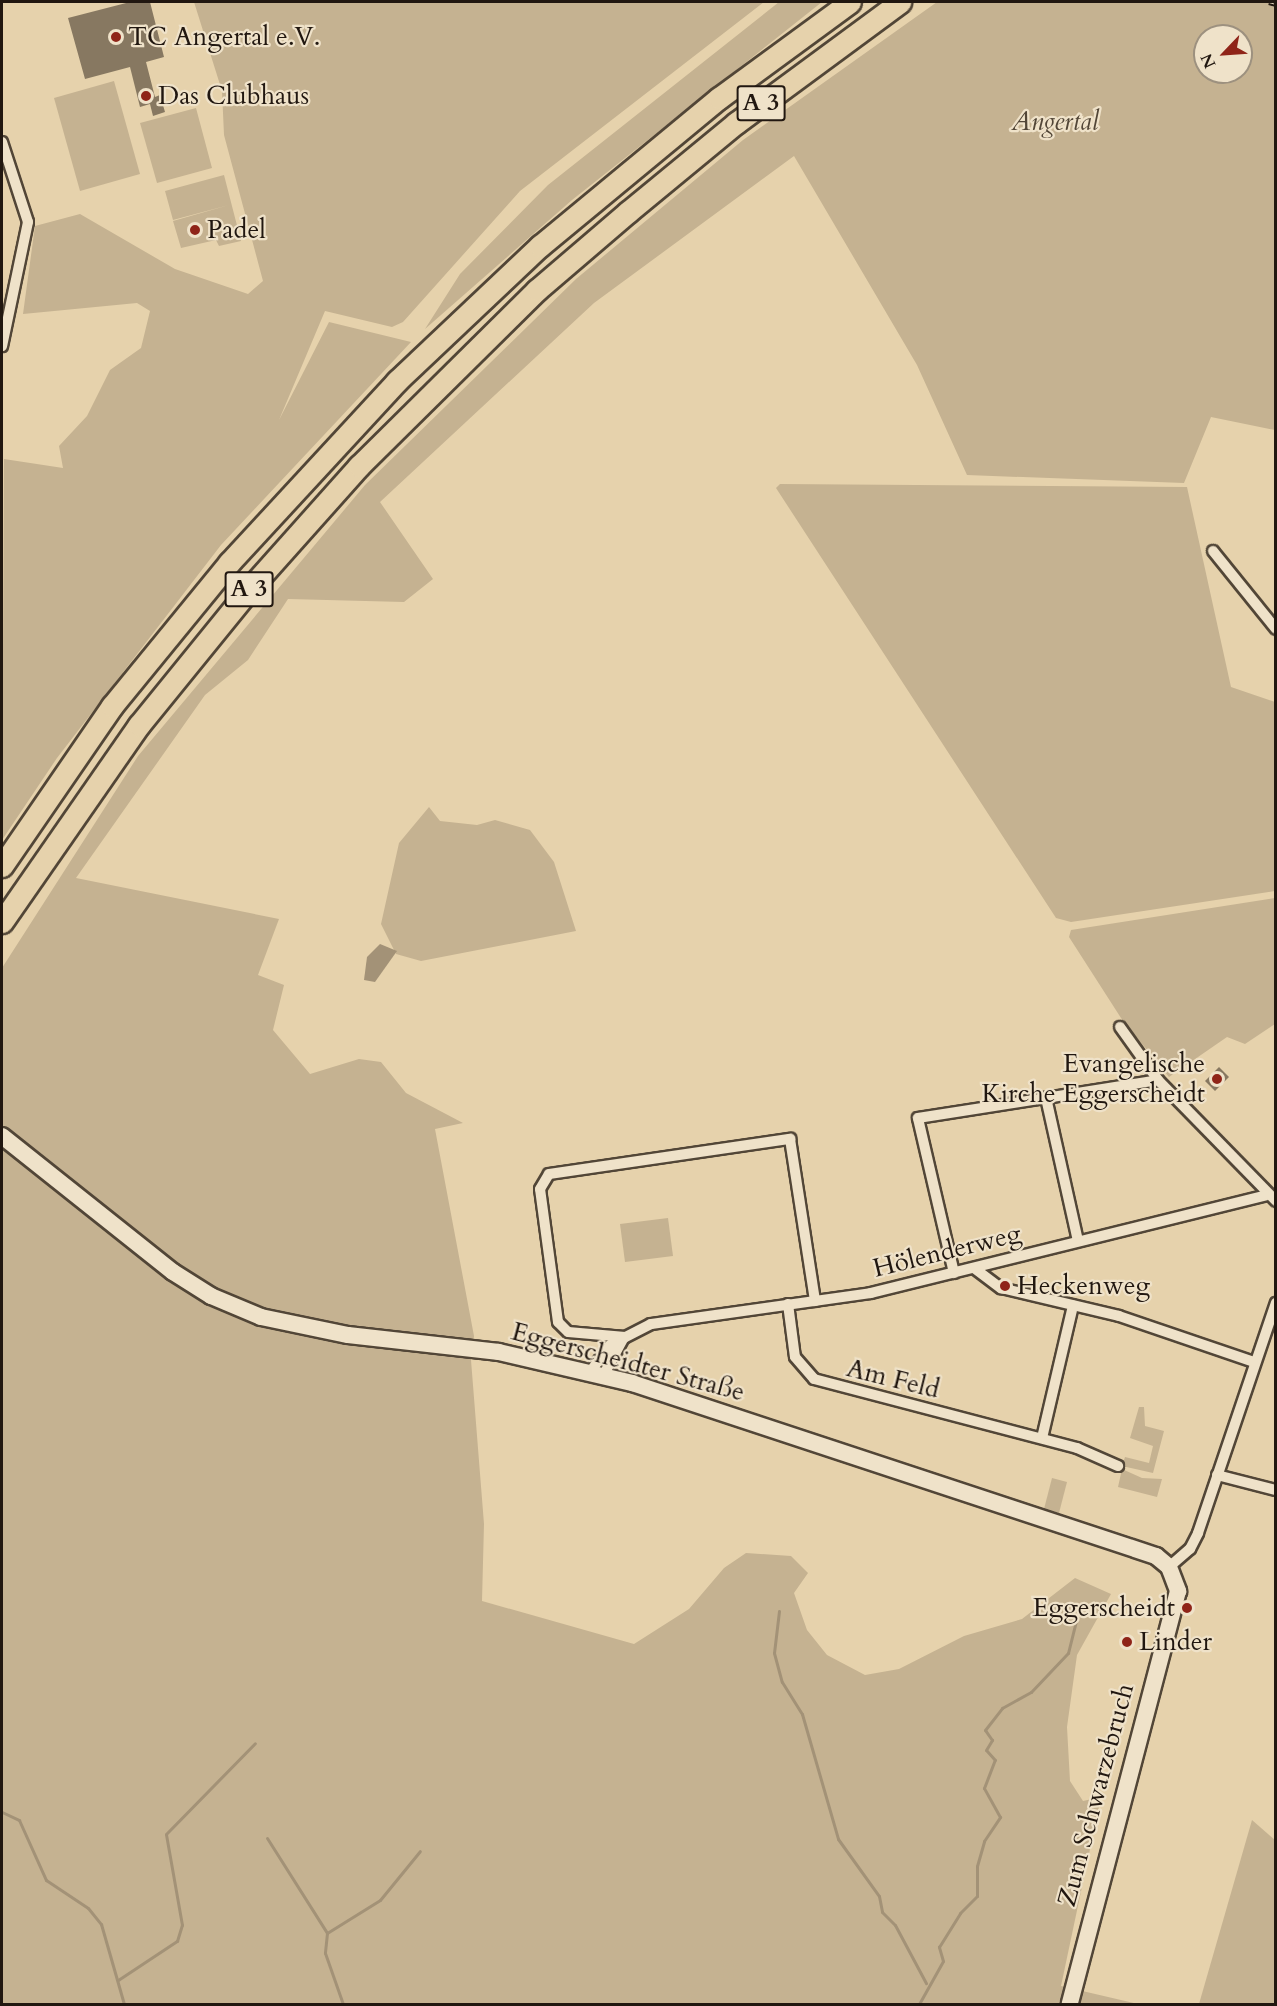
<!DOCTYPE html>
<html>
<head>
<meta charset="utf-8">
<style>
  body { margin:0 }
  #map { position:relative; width:1277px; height:2006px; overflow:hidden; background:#e6d2ac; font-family:Cardo,serif }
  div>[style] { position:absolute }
  .green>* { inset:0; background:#c5b291 }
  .water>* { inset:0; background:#a39277 }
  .stream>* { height:3px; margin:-1.5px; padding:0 1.5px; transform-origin:1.5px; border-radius:1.5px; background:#a39277 }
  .building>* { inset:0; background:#877861 }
  .roads { filter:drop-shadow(2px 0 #524637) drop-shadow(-2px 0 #524637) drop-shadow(0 2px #524637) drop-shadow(0 -2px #524637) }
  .street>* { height:10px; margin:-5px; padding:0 5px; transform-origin:5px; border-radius:5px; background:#efe2c9 }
  .secondary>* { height:16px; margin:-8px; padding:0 8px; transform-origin:8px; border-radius:8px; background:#efe2c9 }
  .highway>* { height:21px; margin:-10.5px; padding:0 10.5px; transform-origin:10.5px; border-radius:10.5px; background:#e6d2ac }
  .rail>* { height:5px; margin-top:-2.5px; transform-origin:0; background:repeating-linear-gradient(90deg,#efe2c9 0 9px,#211710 0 18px); box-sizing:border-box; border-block:2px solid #211710 }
  .dots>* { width:16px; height:16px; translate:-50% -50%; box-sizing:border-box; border:3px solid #efe2c9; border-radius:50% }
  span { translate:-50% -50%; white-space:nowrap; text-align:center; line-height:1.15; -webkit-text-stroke:4.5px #efe2c9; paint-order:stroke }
  .shield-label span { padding:2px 4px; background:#efe2c9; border:2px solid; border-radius:4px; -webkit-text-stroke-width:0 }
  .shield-label { font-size:24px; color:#211710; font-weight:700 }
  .poi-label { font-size:26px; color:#211710 }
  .left { translate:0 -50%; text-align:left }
  .right { translate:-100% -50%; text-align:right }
  .park-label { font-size:26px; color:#524637; font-style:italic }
  .street-label { font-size:26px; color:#211710 }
  .frame { position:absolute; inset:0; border:3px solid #211710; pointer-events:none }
  .north { position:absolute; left:1193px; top:24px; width:60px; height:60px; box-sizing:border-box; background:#efe2c9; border:2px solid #9d917f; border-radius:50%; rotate:245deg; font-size:16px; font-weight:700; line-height:24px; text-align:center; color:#211710 }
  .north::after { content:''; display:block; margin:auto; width:21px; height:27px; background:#8f2418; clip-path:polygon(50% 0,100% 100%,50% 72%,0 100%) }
</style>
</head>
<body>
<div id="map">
  <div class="green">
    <div style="clip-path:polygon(194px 2px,764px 2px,520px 191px,403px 322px,392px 327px,325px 311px,279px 420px,329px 322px,411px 342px,221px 545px,57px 758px,2px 840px,4px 459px,63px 468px,59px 446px,87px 416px,110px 370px,141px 348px,150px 311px,137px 303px,23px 314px,35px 226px,80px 214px,175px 269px,248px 294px,263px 281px,224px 135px,222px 91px)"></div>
    <div style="clip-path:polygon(779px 2px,822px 2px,572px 200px,425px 329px,460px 274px,548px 185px)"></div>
    <div style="clip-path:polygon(evenodd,937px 2px,1275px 2px,1275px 430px,1211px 417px,1184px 483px,967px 475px,917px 365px,794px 156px,594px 303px,380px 502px,433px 579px,404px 602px,288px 599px,248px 660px,205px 695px,76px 878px,279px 919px,258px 975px,284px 985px,273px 1030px,310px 1074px,359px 1059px,381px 1062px,406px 1093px,463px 1123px,435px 1129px,474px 1336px,471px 1360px,484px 1524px,482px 1601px,634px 1644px,689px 1609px,724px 1568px,746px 1553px,791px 1556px,808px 1573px,794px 1593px,807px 1630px,827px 1655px,865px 1675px,899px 1669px,964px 1636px,1022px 1619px,1075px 1578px,1111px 1594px,1077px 1655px,1067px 1727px,1070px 1781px,1083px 1801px,1101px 1797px,1061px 1986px,1138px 2004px,2px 2004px,2px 968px,138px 756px,365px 485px,576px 279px,743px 140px,937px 2px,1205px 36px,1241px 36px,1241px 72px,1205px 72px,1205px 36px)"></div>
    <div style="clip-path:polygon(114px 81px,140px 174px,80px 191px,54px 98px)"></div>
    <div style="clip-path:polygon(196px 108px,212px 168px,157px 183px,140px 123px)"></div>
    <div style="clip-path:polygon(224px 175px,241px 241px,219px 246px,216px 240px,181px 248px,173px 221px,229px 205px,173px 220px,165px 191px)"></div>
    <div style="clip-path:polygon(780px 484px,1187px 487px,1231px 687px,1275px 702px,1275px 891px,1071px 922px,1056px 918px,776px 488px)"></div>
    <div style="clip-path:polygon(429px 807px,440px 821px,477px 825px,495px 820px,530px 830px,554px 862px,576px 931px,421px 961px,396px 954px,381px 924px,399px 843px)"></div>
    <div style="clip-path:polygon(1275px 898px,1275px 1024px,1245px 1044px,1227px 1037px,1169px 1077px,1121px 1018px,1069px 937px,1071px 930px)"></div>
    <div style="clip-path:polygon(668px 1218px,673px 1256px,625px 1262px,620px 1224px)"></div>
    <div style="clip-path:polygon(1139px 1407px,1144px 1407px,1145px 1426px,1164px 1431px,1153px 1473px,1122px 1466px,1125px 1457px,1149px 1463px,1153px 1446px,1130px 1438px)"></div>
    <div style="clip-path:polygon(1122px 1469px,1142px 1478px,1162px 1479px,1157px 1497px,1118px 1487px)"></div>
    <div style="clip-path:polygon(1052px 1478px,1067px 1482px,1059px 1513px,1044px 1509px)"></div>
    <div style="clip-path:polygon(1252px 1820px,1275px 1840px,1275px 2004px,1199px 2004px)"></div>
  </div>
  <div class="water">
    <div style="clip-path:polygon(380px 944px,397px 951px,375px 982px,364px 980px,367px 957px)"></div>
  </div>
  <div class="stream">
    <div style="left:779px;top:1611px;width:42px;rotate:96.8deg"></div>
    <div style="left:774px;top:1653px;width:30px;rotate:75deg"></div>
    <div style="left:782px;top:1682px;width:38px;rotate:58deg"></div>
    <div style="left:802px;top:1714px;width:130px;rotate:73.9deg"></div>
    <div style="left:838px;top:1839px;width:70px;rotate:54.3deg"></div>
    <div style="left:879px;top:1896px;width:16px;rotate:79deg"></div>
    <div style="left:882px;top:1912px;width:18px;rotate:45deg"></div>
    <div style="left:895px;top:1925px;width:66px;rotate:61.9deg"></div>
    <div style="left:2px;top:1812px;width:19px;rotate:25deg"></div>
    <div style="left:19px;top:1820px;width:66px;rotate:65.8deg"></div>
    <div style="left:46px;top:1880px;width:50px;rotate:33.7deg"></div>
    <div style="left:88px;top:1908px;width:21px;rotate:51deg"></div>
    <div style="left:101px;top:1924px;width:83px;rotate:74deg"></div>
    <div style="left:267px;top:1838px;width:112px;rotate:57.7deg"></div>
    <div style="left:327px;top:1933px;width:20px;rotate:96deg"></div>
    <div style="left:325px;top:1953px;width:54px;rotate:70.6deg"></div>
    <div style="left:327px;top:1933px;width:62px;rotate:-31.9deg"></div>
    <div style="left:380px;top:1900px;width:63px;rotate:-50.8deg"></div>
    <div style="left:118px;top:1980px;width:71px;rotate:-33.5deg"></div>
    <div style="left:177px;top:1941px;width:17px;rotate:-73deg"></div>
    <div style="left:182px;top:1925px;width:92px;rotate:-100deg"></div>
    <div style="left:166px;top:1834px;width:127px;rotate:-45.6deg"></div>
    <div style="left:919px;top:2004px;width:49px;rotate:-60.8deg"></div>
    <div style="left:943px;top:1961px;width:15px;rotate:-106deg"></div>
    <div style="left:939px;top:1947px;width:40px;rotate:-58deg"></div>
    <div style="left:960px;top:1913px;width:24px;rotate:-45deg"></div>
    <div style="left:977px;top:1896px;width:30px;rotate:-90deg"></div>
    <div style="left:977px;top:1866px;width:26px;rotate:-74deg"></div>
    <div style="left:984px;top:1841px;width:29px;rotate:-56deg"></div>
    <div style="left:1000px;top:1817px;width:33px;rotate:-119deg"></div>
    <div style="left:984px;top:1788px;width:30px;rotate:-69deg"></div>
    <div style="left:995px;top:1760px;width:13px;rotate:-132deg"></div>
    <div style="left:986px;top:1750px;width:12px;rotate:-59deg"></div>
    <div style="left:992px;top:1740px;width:12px;rotate:-125deg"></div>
    <div style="left:985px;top:1730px;width:28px;rotate:-52deg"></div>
    <div style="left:1002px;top:1708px;width:33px;rotate:-29deg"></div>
    <div style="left:1031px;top:1692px;width:54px;rotate:-46.5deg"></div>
    <div style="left:1068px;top:1653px;width:32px;rotate:-76deg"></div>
  </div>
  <div class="building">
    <div style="clip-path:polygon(130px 2px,150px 2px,164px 57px,146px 62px,155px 97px,160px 95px,165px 112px,153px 116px,150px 104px,140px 107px,130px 67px,85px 79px,68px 18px)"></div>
    <div style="clip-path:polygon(1219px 1067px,1229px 1077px,1215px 1091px,1205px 1081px)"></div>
  </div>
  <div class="roads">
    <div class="street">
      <div style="left:2px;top:142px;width:84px;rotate:72deg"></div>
      <div style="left:28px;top:222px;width:127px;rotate:101.8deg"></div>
      <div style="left:1213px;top:551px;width:100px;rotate:51.1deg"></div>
      <div style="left:1120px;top:1027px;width:65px;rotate:54.4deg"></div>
      <div style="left:1158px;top:1080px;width:169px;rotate:45.7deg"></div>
      <div style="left:1078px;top:1241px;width:147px;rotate:-102.6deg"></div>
      <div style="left:1046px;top:1098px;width:113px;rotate:-9.1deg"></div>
      <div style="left:974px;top:1268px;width:34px;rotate:37deg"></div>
      <div style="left:1001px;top:1288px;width:121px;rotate:13.3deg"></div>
      <div style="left:1119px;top:1316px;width:143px;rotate:18.8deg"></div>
      <div style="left:954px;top:1273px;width:159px;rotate:-103.1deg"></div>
      <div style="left:918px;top:1118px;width:130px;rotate:-8.9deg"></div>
      <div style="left:788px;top:1304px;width:53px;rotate:82.5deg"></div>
      <div style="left:795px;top:1357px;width:29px;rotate:49deg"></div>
      <div style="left:814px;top:1379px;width:272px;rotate:14.7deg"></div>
      <div style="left:1077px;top:1448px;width:45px;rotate:23.7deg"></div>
      <div style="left:625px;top:1337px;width:57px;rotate:-175deg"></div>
      <div style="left:568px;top:1332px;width:14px;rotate:-135deg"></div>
      <div style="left:558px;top:1322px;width:134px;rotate:-97.7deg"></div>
      <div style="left:540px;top:1189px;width:17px;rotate:-59deg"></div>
      <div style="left:549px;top:1174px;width:244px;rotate:-8.3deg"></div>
      <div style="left:790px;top:1139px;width:164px;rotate:81.2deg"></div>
      <div style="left:590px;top:1372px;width:34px;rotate:-53deg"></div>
      <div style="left:610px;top:1345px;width:46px;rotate:-27.1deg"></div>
      <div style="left:651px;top:1324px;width:222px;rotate:-8deg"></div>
      <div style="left:871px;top:1293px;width:407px;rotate:-13.9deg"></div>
      <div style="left:603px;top:1376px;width:42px;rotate:-61.6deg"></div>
      <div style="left:1042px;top:1438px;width:136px;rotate:-76.8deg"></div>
      <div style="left:1217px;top:1475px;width:61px;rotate:14.3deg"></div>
      <div style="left:1169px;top:1567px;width:28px;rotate:-41deg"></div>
      <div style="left:1190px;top:1549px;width:18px;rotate:-63deg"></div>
      <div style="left:1198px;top:1533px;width:243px;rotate:-71.3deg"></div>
    </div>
    <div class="secondary">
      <div style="left:2px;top:1136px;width:218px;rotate:38.5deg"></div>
      <div style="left:173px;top:1272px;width:45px;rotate:32.3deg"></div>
      <div style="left:211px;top:1296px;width:54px;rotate:22.8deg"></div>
      <div style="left:261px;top:1317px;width:89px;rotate:11.7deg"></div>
      <div style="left:348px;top:1335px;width:152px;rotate:6.4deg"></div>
      <div style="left:499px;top:1352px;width:137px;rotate:13.1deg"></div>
      <div style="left:632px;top:1383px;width:552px;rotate:18.27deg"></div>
      <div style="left:1156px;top:1556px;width:17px;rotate:40deg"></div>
      <div style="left:1169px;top:1567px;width:26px;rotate:69deg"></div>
      <div style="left:1178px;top:1591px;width:427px;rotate:104.7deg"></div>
    </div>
    <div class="highway">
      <div style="left:2px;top:866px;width:194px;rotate:-55.5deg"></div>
      <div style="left:112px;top:706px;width:185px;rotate:-50.7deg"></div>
      <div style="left:229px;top:563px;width:248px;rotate:-47.3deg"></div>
      <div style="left:397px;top:381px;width:197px;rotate:-43.4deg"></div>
      <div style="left:540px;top:246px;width:232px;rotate:-39.6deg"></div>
      <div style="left:719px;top:98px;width:162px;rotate:-36.2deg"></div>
      <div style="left:2px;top:922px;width:240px;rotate:-55.2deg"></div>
      <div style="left:139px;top:725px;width:179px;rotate:-50.9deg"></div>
      <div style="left:252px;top:586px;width:161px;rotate:-48.3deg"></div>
      <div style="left:359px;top:466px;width:250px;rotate:-44.7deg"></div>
      <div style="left:537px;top:290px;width:120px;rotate:-40.6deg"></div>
      <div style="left:628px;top:212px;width:140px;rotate:-39.5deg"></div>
      <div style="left:736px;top:123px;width:204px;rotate:-36.4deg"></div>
    </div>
  </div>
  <div class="rail">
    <div style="left:1269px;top:2px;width:7px;rotate:16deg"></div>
  </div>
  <div class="dots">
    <div style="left:116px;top:37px;background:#8f2418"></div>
    <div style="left:146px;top:96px;background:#8f2418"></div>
    <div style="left:195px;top:230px;background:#8f2418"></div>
    <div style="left:1217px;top:1079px;background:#8f2418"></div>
    <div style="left:1005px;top:1286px;background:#8f2418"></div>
    <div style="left:1187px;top:1608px;background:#8f2418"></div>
    <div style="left:1127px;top:1642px;background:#8f2418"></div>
  </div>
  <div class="shield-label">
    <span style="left:761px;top:103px">A 3</span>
    <span style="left:249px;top:589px">A 3</span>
  </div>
  <div class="poi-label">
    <span class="left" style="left:128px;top:37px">TC Angertal e.V.</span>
    <span class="left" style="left:158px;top:96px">Das Clubhaus</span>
    <span class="left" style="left:207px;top:230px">Padel</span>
    <span class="right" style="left:1205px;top:1079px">Evangelische<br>Kirche Eggerscheidt</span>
    <span class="left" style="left:1017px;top:1286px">Heckenweg</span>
    <span class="right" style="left:1175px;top:1608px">Eggerscheidt</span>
    <span class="left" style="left:1139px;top:1642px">Linder</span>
  </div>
  <div class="park-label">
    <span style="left:1055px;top:122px">Angertal</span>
  </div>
  <div class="street-label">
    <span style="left:947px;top:1251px;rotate:-14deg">Hölenderweg</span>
    <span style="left:628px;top:1362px;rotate:15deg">Eggerscheidter Straße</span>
    <span style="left:893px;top:1379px;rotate:14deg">Am Feld</span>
    <span style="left:1096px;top:1795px;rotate:-75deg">Zum Schwarzebruch</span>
  </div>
  <div class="frame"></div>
  <div class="north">N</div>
</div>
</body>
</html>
